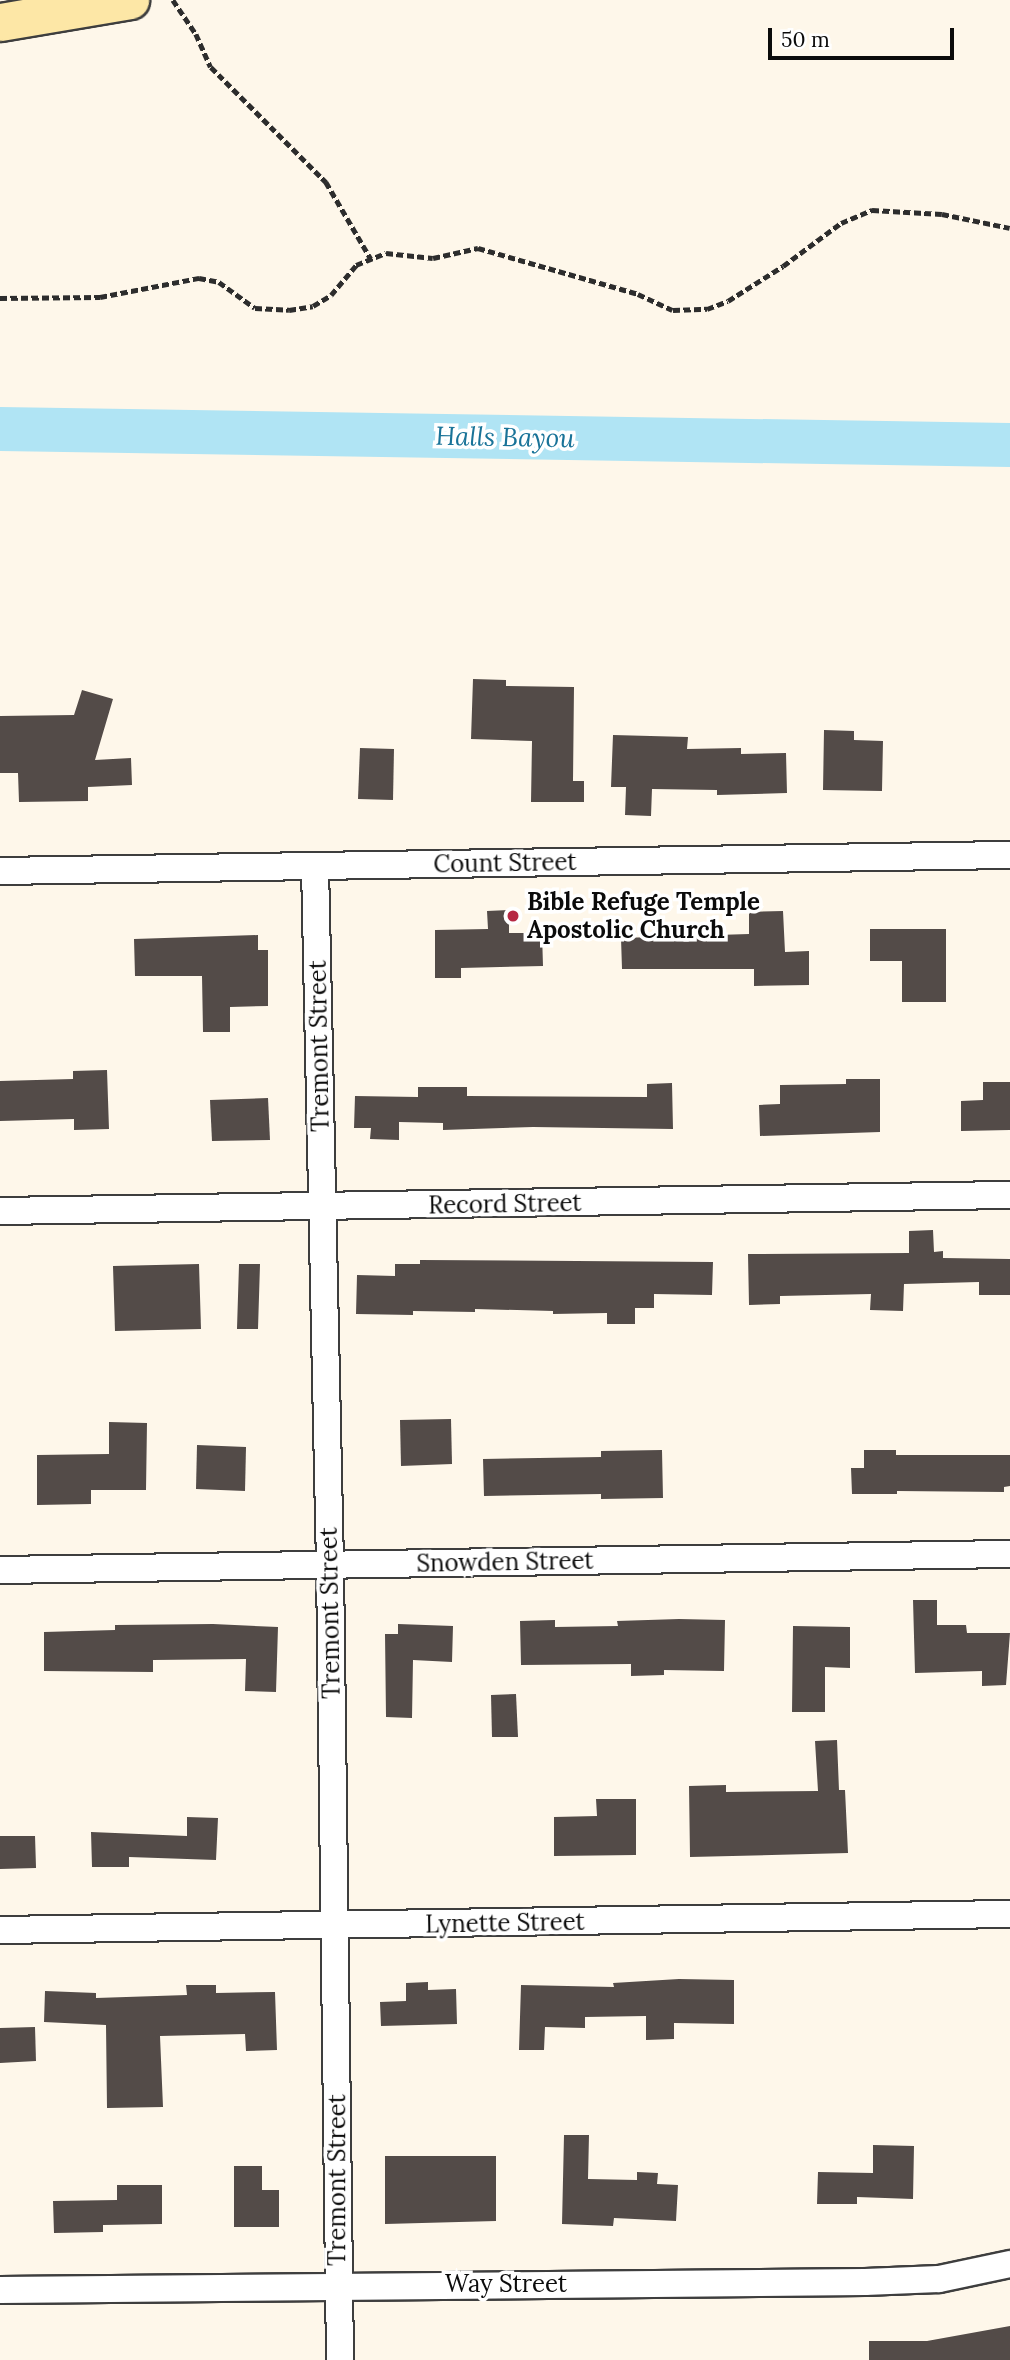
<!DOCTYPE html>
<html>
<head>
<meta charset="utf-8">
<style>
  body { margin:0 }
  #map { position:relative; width:1010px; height:2360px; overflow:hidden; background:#fef7ea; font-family:Lora,serif }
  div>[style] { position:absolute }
  .river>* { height:44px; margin:-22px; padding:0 22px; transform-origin:22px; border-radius:22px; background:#b0e4f4 }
  .building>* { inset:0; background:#534b48 }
  .path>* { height:4.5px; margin-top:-2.25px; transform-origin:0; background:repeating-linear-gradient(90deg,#2d2d2d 0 7px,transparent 0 10.5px) }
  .roads { filter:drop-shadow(2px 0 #3e3e3e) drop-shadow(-2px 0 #3e3e3e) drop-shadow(0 2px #3e3e3e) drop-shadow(0 -2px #3e3e3e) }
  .street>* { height:26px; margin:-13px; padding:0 13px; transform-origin:13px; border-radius:13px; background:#fff }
  .secondary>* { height:37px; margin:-18.5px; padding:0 18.5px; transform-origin:18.5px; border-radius:18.5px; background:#fde7a6 }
  .dots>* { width:19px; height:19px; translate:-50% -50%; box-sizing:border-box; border:4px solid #fff; border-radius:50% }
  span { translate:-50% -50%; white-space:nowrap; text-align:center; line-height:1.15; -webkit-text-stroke:7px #fff; paint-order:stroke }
  .street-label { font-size:24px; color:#0b0b0b }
  .poi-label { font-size:24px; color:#0b0b0b; font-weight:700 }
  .left { translate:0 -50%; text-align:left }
  .water-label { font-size:26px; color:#197398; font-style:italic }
  .scale { position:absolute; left:768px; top:28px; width:186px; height:32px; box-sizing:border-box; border:4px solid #0b0b0b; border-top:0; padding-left:9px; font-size:21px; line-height:24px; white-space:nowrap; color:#0b0b0b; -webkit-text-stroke:5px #fff; paint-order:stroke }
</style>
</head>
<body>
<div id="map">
  <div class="river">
    <div style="left:0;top:429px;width:1010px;rotate:0.91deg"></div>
  </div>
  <div class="building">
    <div style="clip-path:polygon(473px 679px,506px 680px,506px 686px,574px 687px,573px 781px,584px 781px,584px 802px,531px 802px,532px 741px,471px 739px)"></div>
    <div style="clip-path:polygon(82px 690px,113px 699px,95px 760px,131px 758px,132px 785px,88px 787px,88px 801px,19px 802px,18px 773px,0 773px,0 716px,74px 715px)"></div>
    <div style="clip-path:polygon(824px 730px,854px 731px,854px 740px,883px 741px,882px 791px,823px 790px)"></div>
    <div style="clip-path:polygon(613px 735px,688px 737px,687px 749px,741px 748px,741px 754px,786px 753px,787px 793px,717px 795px,717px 790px,652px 789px,651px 816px,625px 815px,626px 787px,611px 787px)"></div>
    <div style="clip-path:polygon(360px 748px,394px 749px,393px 800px,358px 799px)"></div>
    <div style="clip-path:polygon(509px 910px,509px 933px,542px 933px,543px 966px,461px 968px,461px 978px,435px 978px,435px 930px,488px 929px,487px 911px)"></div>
    <div style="clip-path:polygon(783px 911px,785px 952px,809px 951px,809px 985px,754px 986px,754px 969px,622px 969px,621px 938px,749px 934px,749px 912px)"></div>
    <div style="clip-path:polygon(870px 929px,946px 929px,946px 1002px,902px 1002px,902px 961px,870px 961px)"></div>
    <div style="clip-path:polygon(258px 935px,258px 950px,268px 950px,268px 1006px,230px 1007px,230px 1032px,203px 1032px,202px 976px,135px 976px,134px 939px)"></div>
    <div style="clip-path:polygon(107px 1070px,109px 1129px,74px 1130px,74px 1119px,0 1121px,0 1081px,73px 1079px,73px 1071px)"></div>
    <div style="clip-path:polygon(846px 1079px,880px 1079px,880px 1132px,760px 1136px,759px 1105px,780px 1104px,780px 1085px,846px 1084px)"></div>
    <div style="clip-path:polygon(983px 1082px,1010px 1082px,1010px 1130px,961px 1131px,961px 1101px,983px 1100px)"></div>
    <div style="clip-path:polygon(672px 1083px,673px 1129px,533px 1127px,443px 1130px,443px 1123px,399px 1122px,399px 1140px,370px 1139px,371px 1128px,354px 1128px,355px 1096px,418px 1097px,418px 1087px,467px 1087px,467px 1096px,647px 1097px,647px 1084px)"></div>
    <div style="clip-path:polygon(268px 1098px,270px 1140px,212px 1141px,210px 1100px)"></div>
    <div style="clip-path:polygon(933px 1230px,934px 1252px,943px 1251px,943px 1258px,1010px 1259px,1010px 1295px,979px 1295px,979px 1282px,904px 1284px,903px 1311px,870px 1310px,871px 1294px,780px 1296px,780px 1304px,749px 1305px,748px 1254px,909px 1253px,909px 1231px)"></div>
    <div style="clip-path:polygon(420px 1260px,713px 1262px,712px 1295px,654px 1294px,654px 1308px,635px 1308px,635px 1324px,607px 1324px,607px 1313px,553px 1314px,553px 1311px,475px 1309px,475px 1312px,413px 1311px,413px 1315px,356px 1314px,357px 1275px,395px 1276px,395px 1264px,420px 1264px)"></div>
    <div style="clip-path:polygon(199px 1264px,201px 1329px,115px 1331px,113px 1266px)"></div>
    <div style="clip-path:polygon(239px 1264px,260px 1264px,258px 1329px,237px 1329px)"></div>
    <div style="clip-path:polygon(451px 1419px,452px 1464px,401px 1466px,400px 1420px)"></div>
    <div style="clip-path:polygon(109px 1422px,147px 1423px,146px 1490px,91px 1490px,91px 1504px,37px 1505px,37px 1455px,109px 1454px)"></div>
    <div style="clip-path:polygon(197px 1445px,246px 1447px,245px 1491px,196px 1489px)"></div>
    <div style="clip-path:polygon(662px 1450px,663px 1498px,601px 1499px,601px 1494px,484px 1496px,483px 1459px,601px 1457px,601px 1451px)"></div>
    <div style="clip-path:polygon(864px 1450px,896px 1450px,896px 1455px,1010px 1455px,1010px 1486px,1004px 1487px,1004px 1492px,897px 1491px,897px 1494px,852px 1494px,851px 1468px,864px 1468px)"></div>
    <div style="clip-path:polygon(913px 1600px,937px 1600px,937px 1625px,966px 1625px,967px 1633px,1010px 1633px,1006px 1685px,982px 1686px,982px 1671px,915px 1673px)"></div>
    <div style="clip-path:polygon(679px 1619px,725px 1620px,724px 1671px,664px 1670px,664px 1675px,631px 1676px,631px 1664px,521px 1665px,520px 1621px,555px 1620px,555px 1627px,618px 1626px,617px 1621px)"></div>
    <div style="clip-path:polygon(213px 1624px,278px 1627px,276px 1692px,245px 1691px,246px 1659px,153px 1660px,153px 1672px,44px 1671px,44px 1632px,115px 1630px,115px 1625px)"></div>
    <div style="clip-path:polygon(398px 1624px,453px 1626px,452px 1662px,413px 1660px,412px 1718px,386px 1717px,385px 1634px,398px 1634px)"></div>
    <div style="clip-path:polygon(793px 1626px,850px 1627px,850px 1668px,825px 1667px,825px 1712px,792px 1712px)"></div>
    <div style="clip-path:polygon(516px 1694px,518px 1737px,492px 1737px,491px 1695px)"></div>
    <div style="clip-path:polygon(837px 1740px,839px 1790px,845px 1790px,848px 1853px,690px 1857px,689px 1786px,726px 1785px,726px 1792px,818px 1791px,815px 1741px)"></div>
    <div style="clip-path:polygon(596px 1799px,636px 1799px,636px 1855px,554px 1856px,554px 1817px,597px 1816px)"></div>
    <div style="clip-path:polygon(187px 1817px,218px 1818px,216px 1860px,129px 1857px,129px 1867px,92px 1867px,91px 1832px,187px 1836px)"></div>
    <div style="clip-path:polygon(0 1836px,35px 1836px,36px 1868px,0 1869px)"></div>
    <div style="clip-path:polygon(679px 1979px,734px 1980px,734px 2024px,674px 2023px,674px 2039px,646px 2040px,646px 2016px,585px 2017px,585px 2028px,545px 2027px,544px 2050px,519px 2050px,521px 1985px,614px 1987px,613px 1983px)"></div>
    <div style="clip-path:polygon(428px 1982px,428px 1990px,456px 1989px,457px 2024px,381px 2026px,380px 2002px,406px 2001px,406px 1983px)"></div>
    <div style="clip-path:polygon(186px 1985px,216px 1985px,216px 1993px,275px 1992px,277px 2050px,246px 2051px,245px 2034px,160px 2036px,163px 2107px,107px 2108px,106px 2025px,44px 2022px,45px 1991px,96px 1993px,96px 1998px,187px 1995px)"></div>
    <div style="clip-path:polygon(35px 2027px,36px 2061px,0 2063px,0 2028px)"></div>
    <div style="clip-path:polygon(564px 2135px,589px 2135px,588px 2179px,637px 2180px,637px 2172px,658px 2173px,657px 2184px,678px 2185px,676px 2221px,614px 2218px,613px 2226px,562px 2224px)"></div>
    <div style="clip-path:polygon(873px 2145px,914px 2146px,913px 2199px,857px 2197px,857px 2204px,817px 2204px,818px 2172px,873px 2173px)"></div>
    <div style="clip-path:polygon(385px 2156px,496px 2156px,496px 2221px,385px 2224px)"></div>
    <div style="clip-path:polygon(234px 2166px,262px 2166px,262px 2190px,279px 2190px,279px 2227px,234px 2227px)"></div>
    <div style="clip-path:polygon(117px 2185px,162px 2185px,162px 2224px,103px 2225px,103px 2232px,54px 2233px,53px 2201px,117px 2200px)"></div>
    <div style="clip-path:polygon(1010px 2326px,1010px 2360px,869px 2360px,869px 2341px,927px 2341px)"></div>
  </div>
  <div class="path">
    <div style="left:173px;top:0;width:41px;rotate:55.9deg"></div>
    <div style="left:196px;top:34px;width:36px;rotate:66deg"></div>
    <div style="left:211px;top:67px;width:163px;rotate:45deg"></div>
    <div style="left:326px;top:182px;width:89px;rotate:59.7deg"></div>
    <div style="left:0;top:298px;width:100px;rotate:-0.6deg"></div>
    <div style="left:100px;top:297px;width:101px;rotate:-10.9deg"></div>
    <div style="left:199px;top:278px;width:20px;rotate:11deg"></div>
    <div style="left:219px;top:282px;width:44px;rotate:35.8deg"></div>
    <div style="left:255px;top:308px;width:34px;rotate:3deg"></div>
    <div style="left:289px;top:310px;width:24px;rotate:-9deg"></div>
    <div style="left:313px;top:306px;width:21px;rotate:-31deg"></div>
    <div style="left:331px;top:295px;width:39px;rotate:-50deg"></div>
    <div style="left:356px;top:265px;width:32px;rotate:-22deg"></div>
    <div style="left:386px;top:253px;width:47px;rotate:6.1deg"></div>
    <div style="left:433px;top:258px;width:46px;rotate:-12.5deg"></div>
    <div style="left:478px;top:248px;width:166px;rotate:16deg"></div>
    <div style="left:638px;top:294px;width:38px;rotate:25deg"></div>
    <div style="left:673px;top:310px;width:34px;rotate:-2deg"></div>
    <div style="left:707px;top:309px;width:22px;rotate:-21deg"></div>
    <div style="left:728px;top:301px;width:65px;rotate:-32.5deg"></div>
    <div style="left:783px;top:266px;width:72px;rotate:-36.6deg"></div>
    <div style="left:841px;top:223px;width:34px;rotate:-23deg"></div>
    <div style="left:872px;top:210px;width:70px;rotate:3.3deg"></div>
    <div style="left:942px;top:214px;width:69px;rotate:11.6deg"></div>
  </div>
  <div class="roads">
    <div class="street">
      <div style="left:315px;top:866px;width:699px;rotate:88.77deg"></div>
      <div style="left:330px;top:1565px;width:795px;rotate:89.28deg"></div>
      <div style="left:0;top:871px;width:1010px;rotate:-0.91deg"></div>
      <div style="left:0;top:1211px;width:1010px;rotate:-0.91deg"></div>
      <div style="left:0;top:1570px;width:1010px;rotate:-0.91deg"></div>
      <div style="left:0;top:1930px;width:1010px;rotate:-0.91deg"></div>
      <div style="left:0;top:2290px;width:865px;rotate:-0.53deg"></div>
      <div style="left:865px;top:2282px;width:74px;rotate:-2.3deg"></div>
      <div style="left:939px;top:2279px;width:73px;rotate:-11.9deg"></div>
    </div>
    <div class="secondary">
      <div style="left:0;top:22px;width:132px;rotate:-9.6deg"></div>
    </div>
  </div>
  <div class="dots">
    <div style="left:513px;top:916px;background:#b62843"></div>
  </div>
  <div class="street-label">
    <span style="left:505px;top:863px;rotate:-1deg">Count Street</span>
    <span style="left:319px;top:1046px;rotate:-91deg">Tremont Street</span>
    <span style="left:505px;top:1204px;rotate:-1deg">Record Street</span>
    <span style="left:505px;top:1562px;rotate:-1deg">Snowden Street</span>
    <span style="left:330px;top:1613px;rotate:-91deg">Tremont Street</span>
    <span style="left:505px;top:1923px;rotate:-1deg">Lynette Street</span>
    <span style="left:337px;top:2180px;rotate:-90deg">Tremont Street</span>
    <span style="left:506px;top:2284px">Way Street</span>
  </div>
  <div class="poi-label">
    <span class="left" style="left:527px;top:916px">Bible Refuge Temple<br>Apostolic Church</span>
  </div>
  <div class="water-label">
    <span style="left:505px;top:437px;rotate:1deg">Halls Bayou</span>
  </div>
  <div class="scale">50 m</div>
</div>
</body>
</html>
